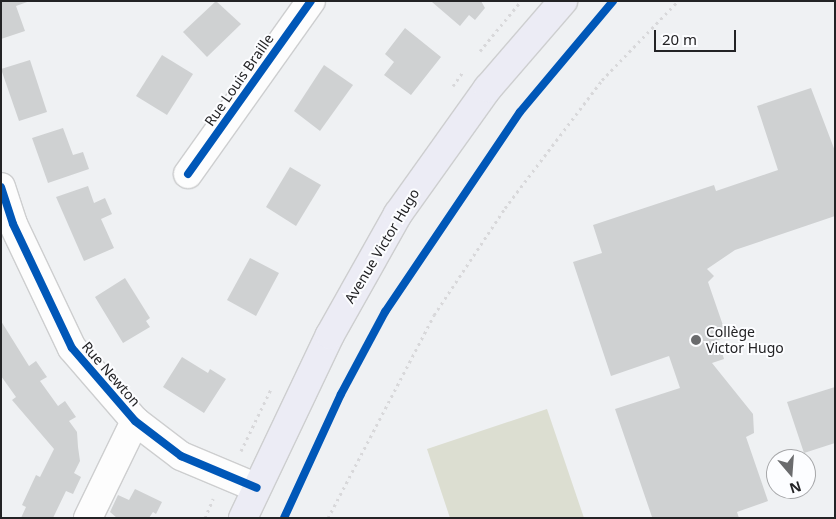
<!DOCTYPE html>
<html>
<head>
<meta charset="utf-8">
<style>
  body { margin:0 }
  #map { position:relative; width:836px; height:519px; overflow:hidden; background:#eff1f3; font-family:"Noto Sans",sans-serif }
  div>[style] { position:absolute }
  .green>* { inset:0; background:#dcded1 }
  .building>* { inset:0; background:#cfd1d2 }
  .path>* { height:3px; margin-top:-1.5px; transform-origin:0; background:repeating-linear-gradient(90deg,#d8d8da 0 2.5px,transparent 0 6.5px) }
  .roads { filter:drop-shadow(1px 0 #cdcecf) drop-shadow(-1px 0 #cdcecf) drop-shadow(0 1px #cdcecf) drop-shadow(0 -1px #cdcecf) }
  .minor>* { height:28px; margin:-14px; padding:0 14px; transform-origin:14px; border-radius:14px; background:#fdfdfd }
  .major>* { height:28px; margin:-14px; padding:0 14px; transform-origin:14px; border-radius:14px; background:#ececf5 }
  .cycleway>* { height:8px; margin:-4px; padding:0 4px; transform-origin:4px; border-radius:4px; background:#0057b8 }
  .dots>* { width:14px; height:14px; translate:-50% -50%; box-sizing:border-box; border:2px solid #fcfdff; border-radius:50% }
  span { translate:-50% -50%; white-space:nowrap; text-align:center; line-height:1.15; -webkit-text-stroke:4px #fcfdff; paint-order:stroke }
  .street-label { font-size:14px; color:#232325 }
  .poi-label { font-size:14px; color:#232325 }
  .left { translate:0 -50%; text-align:left }
  .frame { position:absolute; inset:0; border:2px solid #232325; pointer-events:none }
  .north { position:absolute; left:766px; top:449px; width:50px; height:50px; box-sizing:border-box; background:#fcfdff; border:1px solid #a5a6a8; border-radius:50%; rotate:162deg; font-size:14px; font-weight:700; line-height:20px; text-align:center; color:#232325 }
  .north::after { content:''; display:block; margin:auto; width:18px; height:22px; background:#6a6b6d; clip-path:polygon(50% 0,100% 100%,50% 72%,0 100%) }
  .scale { position:absolute; left:654px; top:30px; width:82px; height:22px; box-sizing:border-box; border:2px solid #232325; border-top:0; padding-left:6px; font-size:15px; line-height:18px; white-space:nowrap; color:#232325; -webkit-text-stroke:4px #fcfdff; paint-order:stroke }
</style>
</head>
<body>
<div id="map">
  <div class="green">
    <div style="clip-path:polygon(547px 409px,584px 518px,450px 518px,427px 449px)"></div>
  </div>
  <div class="building">
    <div style="clip-path:polygon(1px 1px,30px 1px,16px 6px,25px 31px,1px 39px)"></div>
    <div style="clip-path:polygon(216px 1px,241px 24px,207px 57px,183px 32px)"></div>
    <div style="clip-path:polygon(481px 1px,485px 8px,475px 20px,469px 15px,460px 26px,432px 2px)"></div>
    <div style="clip-path:polygon(405px 28px,441px 57px,411px 95px,384px 75px,394px 62px,385px 54px)"></div>
    <div style="clip-path:polygon(162px 55px,193px 74px,167px 115px,136px 96px)"></div>
    <div style="clip-path:polygon(30px 60px,47px 112px,19px 121px,1px 69px)"></div>
    <div style="clip-path:polygon(324px 65px,353px 85px,320px 131px,294px 111px)"></div>
    <div style="clip-path:polygon(811px 88px,835px 151px,835px 216px,735px 250px,707px 269px,714px 276px,708px 282px,727px 337px,718px 340px,724px 359px,712px 363px,753px 414px,754px 433px,746px 437px,768px 501px,737px 512px,739px 518px,652px 517px,615px 409px,680px 388px,669px 356px,611px 376px,573px 262px,602px 253px,593px 225px,714px 185px,716px 191px,778px 170px,757px 106px)"></div>
    <div style="clip-path:polygon(63px 128px,73px 155px,83px 152px,89px 169px,48px 183px,32px 138px)"></div>
    <div style="clip-path:polygon(290px 167px,321px 185px,296px 226px,266px 207px)"></div>
    <div style="clip-path:polygon(88px 186px,94px 203px,105px 198px,112px 214px,101px 219px,114px 248px,84px 261px,56px 197px)"></div>
    <div style="clip-path:polygon(250px 258px,279px 273px,256px 316px,227px 300px)"></div>
    <div style="clip-path:polygon(125px 278px,150px 318px,146px 321px,150px 327px,123px 343px,95px 297px)"></div>
    <div style="clip-path:polygon(1px 321px,29px 366px,36px 361px,47px 377px,40px 381px,58px 406px,65px 401px,76px 417px,69px 421px,77px 432px,78px 447px,80px 461px,74px 473px,81px 477px,73px 494px,66px 491px,53px 518px,21px 518px,26px 507px,22px 505px,36px 475px,40px 477px,54px 449px,12px 400px,16px 397px,1px 376px)"></div>
    <div style="clip-path:polygon(182px 357px,208px 373px,210px 369px,226px 379px,204px 413px,163px 387px)"></div>
    <div style="clip-path:polygon(835px 387px,835px 443px,804px 453px,787px 402px)"></div>
    <div style="clip-path:polygon(135px 489px,162px 502px,156px 514px,153px 512px,149px 518px,117px 518px,110px 512px,118px 495px,129px 500px)"></div>
  </div>
  <div class="path">
    <div style="left:480px;top:51px;width:65px;rotate:-50.6deg"></div>
    <div style="left:453px;top:86px;width:16px;rotate:-55deg"></div>
    <div style="left:241px;top:451px;width:71px;rotate:-64.2deg"></div>
    <div style="left:205px;top:518px;width:21px;rotate:-67deg"></div>
    <div style="left:328px;top:518px;width:229px;rotate:-62.4deg"></div>
    <div style="left:434px;top:315px;width:128px;rotate:-56.4deg"></div>
    <div style="left:505px;top:208px;width:161px;rotate:-52.8deg"></div>
    <div style="left:602px;top:80px;width:110px;rotate:-46.1deg"></div>
  </div>
  <div class="roads">
    <div class="minor">
      <div style="left:188px;top:174px;width:212px;rotate:-54.6deg"></div>
      <div style="left:1px;top:187px;width:39px;rotate:72deg"></div>
      <div style="left:13px;top:224px;width:137px;rotate:64.6deg"></div>
      <div style="left:72px;top:348px;width:96px;rotate:49.2deg"></div>
      <div style="left:135px;top:421px;width:58px;rotate:37.3deg"></div>
      <div style="left:181px;top:456px;width:82px;rotate:22.8deg"></div>
      <div style="left:88px;top:518px;width:108px;rotate:-64.1deg"></div>
    </div>
    <div class="major">
      <div style="left:243px;top:518px;width:203px;rotate:-64.6deg"></div>
      <div style="left:330px;top:335px;width:139px;rotate:-60.7deg"></div>
      <div style="left:398px;top:214px;width:155px;rotate:-54.5deg"></div>
      <div style="left:488px;top:88px;width:115px;rotate:-49.2deg"></div>
    </div>
  </div>
  <div class="cycleway">
    <div style="left:188px;top:174px;width:212px;rotate:-54.6deg"></div>
    <div style="left:1px;top:187px;width:39px;rotate:72deg"></div>
    <div style="left:13px;top:224px;width:137px;rotate:64.6deg"></div>
    <div style="left:72px;top:348px;width:96px;rotate:49.2deg"></div>
    <div style="left:135px;top:421px;width:58px;rotate:37.3deg"></div>
    <div style="left:181px;top:456px;width:82px;rotate:22.8deg"></div>
    <div style="left:284px;top:518px;width:136px;rotate:-65.3deg"></div>
    <div style="left:341px;top:394px;width:93px;rotate:-61.8deg"></div>
    <div style="left:385px;top:312px;width:241px;rotate:-56deg"></div>
    <div style="left:520px;top:112px;width:145px;rotate:-50deg"></div>
  </div>
  <div class="dots">
    <div style="left:696px;top:340px;background:#6a6b6d"></div>
  </div>
  <div class="street-label">
    <span style="left:239px;top:80px;rotate:-55deg">Rue Louis Braille</span>
    <span style="left:382px;top:246px;rotate:-59deg">Avenue Victor Hugo</span>
    <span style="left:111px;top:374px;rotate:49deg">Rue Newton</span>
  </div>
  <div class="poi-label">
    <span class="left" style="left:706px;top:340px">Collège<br>Victor Hugo</span>
  </div>
  <div class="frame"></div>
  <div class="north">N</div>
  <div class="scale">20 m</div>
</div>
</body>
</html>
